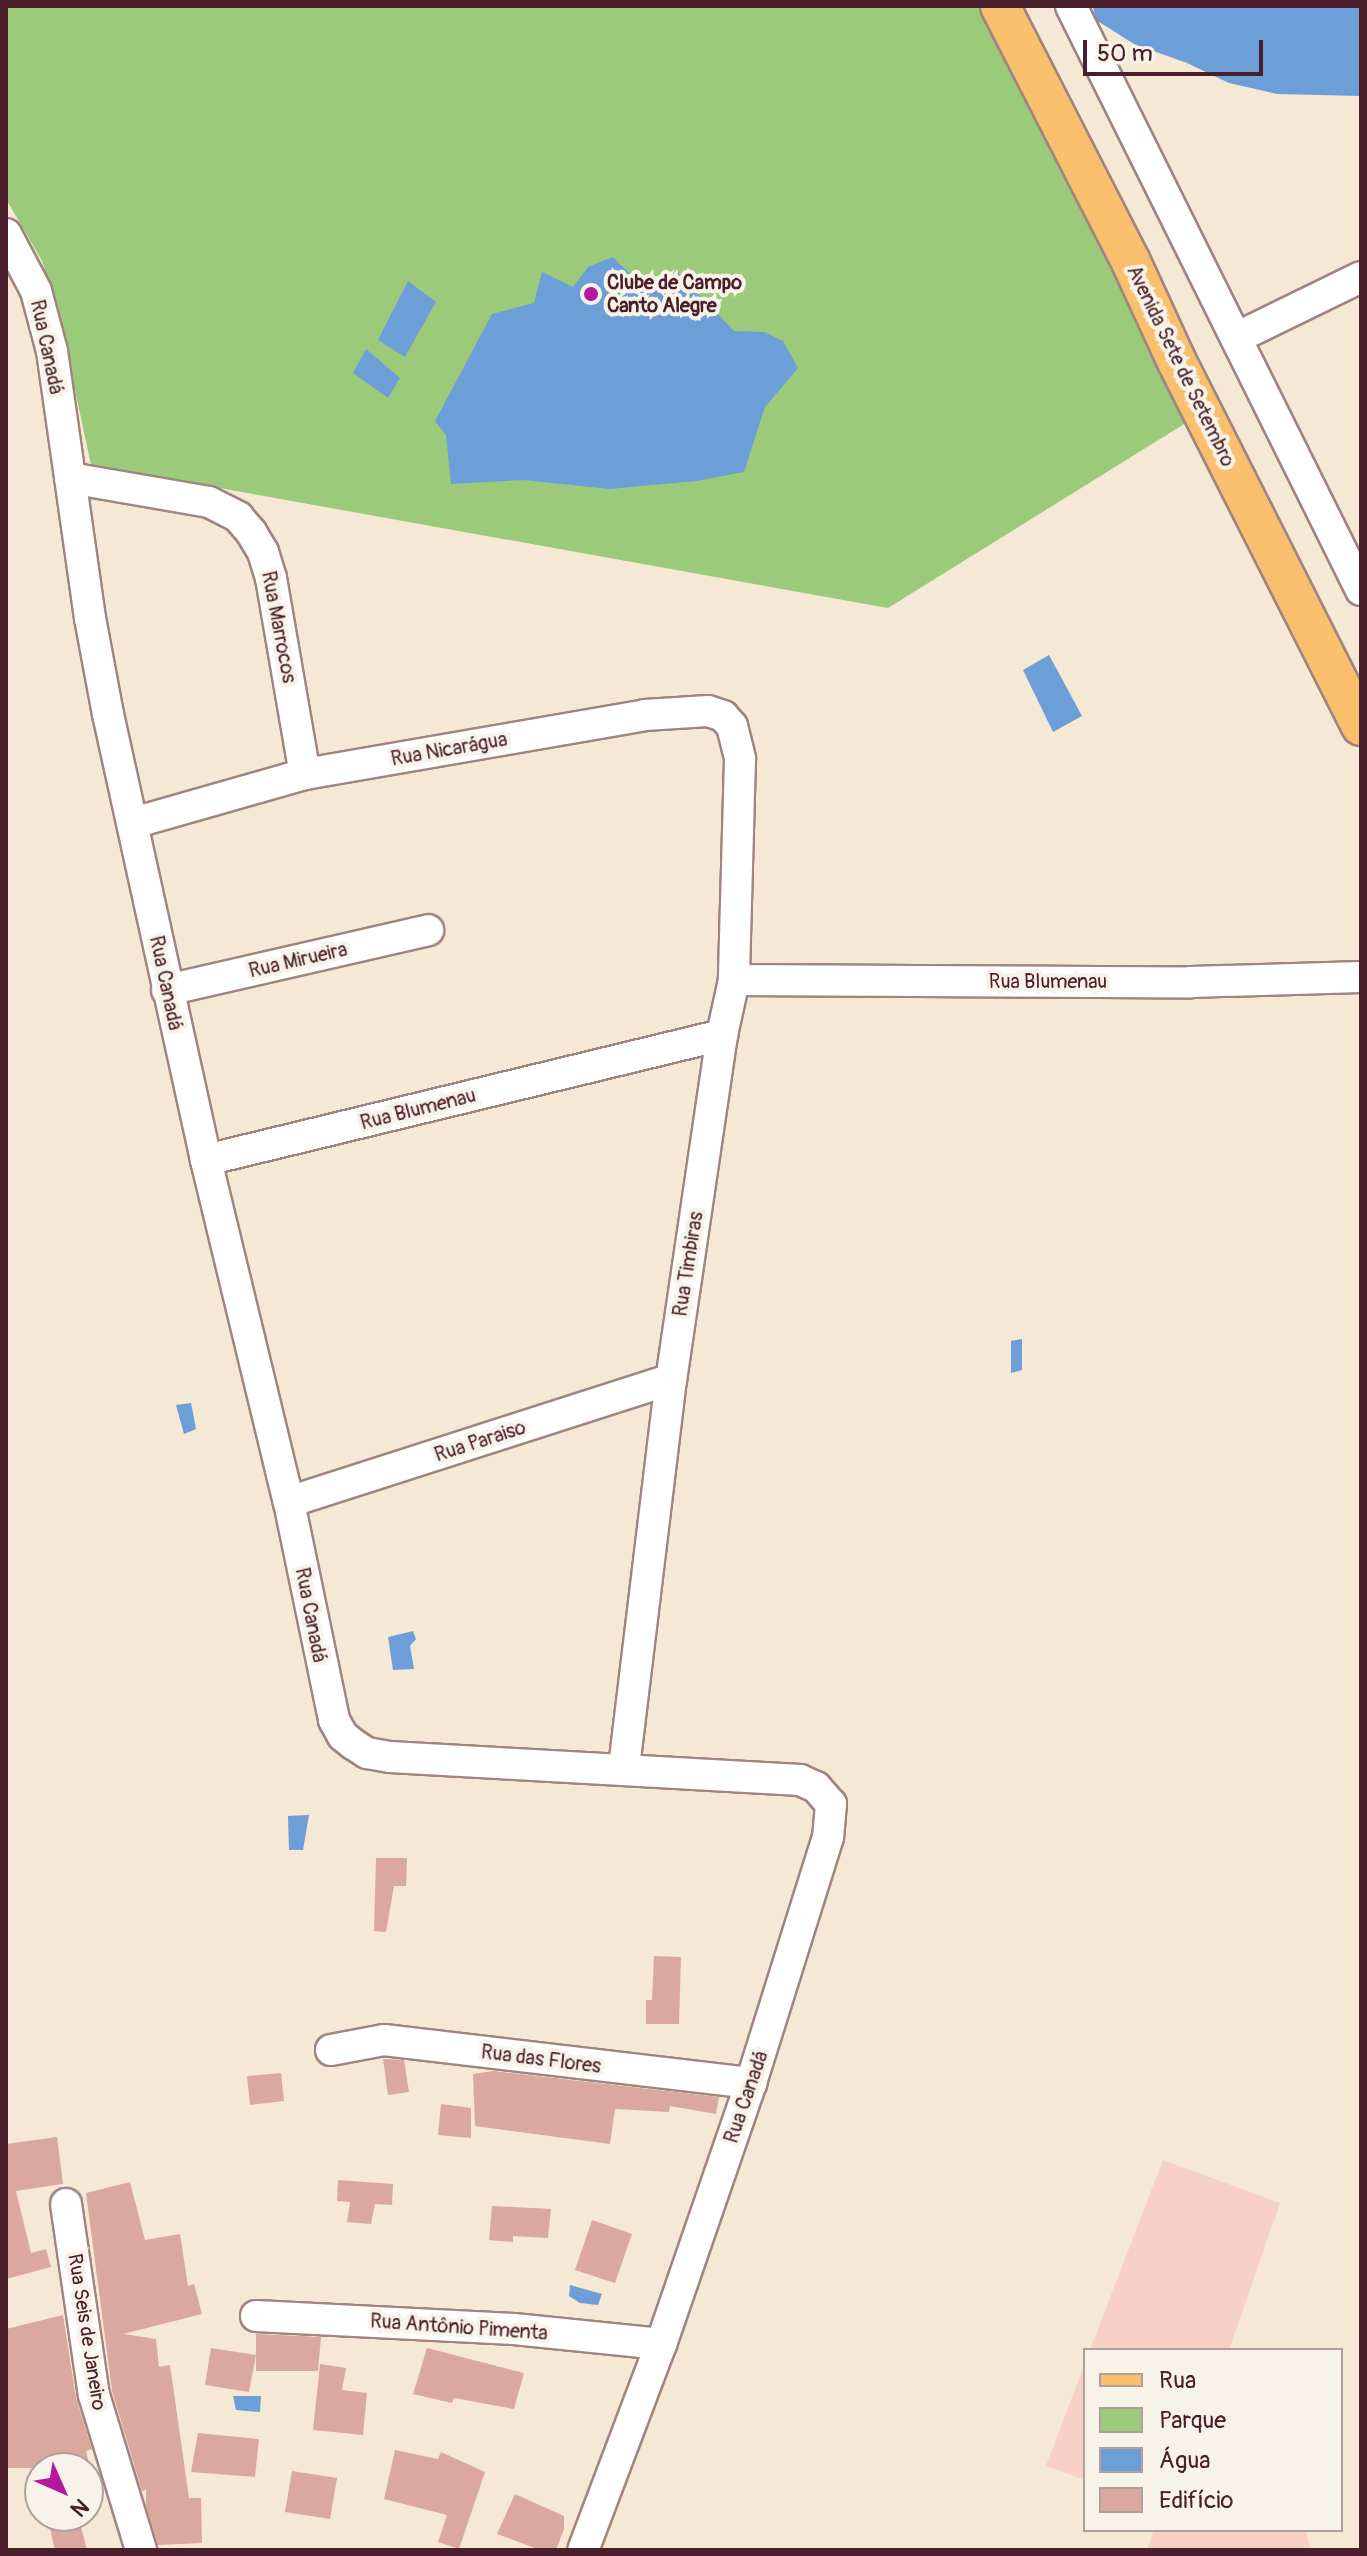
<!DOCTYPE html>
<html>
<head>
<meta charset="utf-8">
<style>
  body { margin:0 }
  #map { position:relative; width:1367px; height:2556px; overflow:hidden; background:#f5e8d5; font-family:Pangolin,sans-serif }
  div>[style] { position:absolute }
  .built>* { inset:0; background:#f7d1c6 }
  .green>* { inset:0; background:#9bcb7a }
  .water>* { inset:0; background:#6c9ed7 }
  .building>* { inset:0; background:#dba8a0 }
  .roads { filter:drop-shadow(2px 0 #a08480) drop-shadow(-2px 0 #a08480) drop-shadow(0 2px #a08480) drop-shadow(0 -2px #a08480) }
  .minor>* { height:30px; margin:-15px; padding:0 15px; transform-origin:15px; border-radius:15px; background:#fff }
  .major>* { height:38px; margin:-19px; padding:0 19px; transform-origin:19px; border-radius:19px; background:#f9bf6d }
  .dots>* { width:22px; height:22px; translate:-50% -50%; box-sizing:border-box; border:4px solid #f7f3e8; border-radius:50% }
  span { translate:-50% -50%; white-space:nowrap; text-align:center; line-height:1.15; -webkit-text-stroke:8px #f7f3e8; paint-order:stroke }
  .poi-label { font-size:20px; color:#4a1f2b; font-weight:700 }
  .left { translate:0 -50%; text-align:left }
  .street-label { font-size:20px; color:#4a1f2b }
  .frame { position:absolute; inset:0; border:8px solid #4a1f2b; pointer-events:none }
  .legend { position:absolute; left:1083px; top:2348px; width:260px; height:184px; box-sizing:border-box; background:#f7f3e8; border:2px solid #b29e9c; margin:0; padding:10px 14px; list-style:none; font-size:24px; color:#4a1f2b }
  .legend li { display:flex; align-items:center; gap:16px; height:40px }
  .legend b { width:40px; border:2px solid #b29e9c }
  .north { position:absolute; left:24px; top:2452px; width:80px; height:80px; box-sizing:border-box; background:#f7f3e8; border:2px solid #b29e9c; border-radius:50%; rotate:135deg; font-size:22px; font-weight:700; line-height:32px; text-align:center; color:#4a1f2b }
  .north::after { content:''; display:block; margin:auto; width:28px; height:36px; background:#b5179e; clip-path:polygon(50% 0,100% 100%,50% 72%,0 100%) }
  .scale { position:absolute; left:1083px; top:40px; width:180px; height:36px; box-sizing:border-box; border:4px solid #4a1f2b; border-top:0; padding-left:10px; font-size:24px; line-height:28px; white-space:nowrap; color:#4a1f2b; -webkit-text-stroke:6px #f7f3e8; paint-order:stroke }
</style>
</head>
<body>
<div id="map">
  <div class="built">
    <div style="clip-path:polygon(1163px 2160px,1280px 2203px,1229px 2350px,1090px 2350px)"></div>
    <div style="clip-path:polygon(1085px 2363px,1085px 2480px,1046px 2466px)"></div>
    <div style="clip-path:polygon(1154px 2530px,1306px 2530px,1310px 2550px,1147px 2550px)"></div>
  </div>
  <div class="green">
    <div style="clip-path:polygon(6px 6px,985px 6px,1189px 421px,888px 608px,91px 465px,59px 315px,42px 261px,6px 199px)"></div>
  </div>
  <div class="water">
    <div style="clip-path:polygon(1093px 6px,1361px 6px,1361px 96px,1277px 94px,1229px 83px,1187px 63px,1134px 44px,1096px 20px)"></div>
    <div style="clip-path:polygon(613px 257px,642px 286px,677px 271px,734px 331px,764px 332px,783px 341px,798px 368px,765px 407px,744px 472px,696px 481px,610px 489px,523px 480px,451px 484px,446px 435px,435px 421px,492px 314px,534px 303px,542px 272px,573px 287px,588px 267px)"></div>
    <div style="clip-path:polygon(408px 281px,436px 302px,405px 357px,378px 340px)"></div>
    <div style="clip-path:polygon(366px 349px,400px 378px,388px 398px,353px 373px)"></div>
    <div style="clip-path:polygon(1049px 655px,1082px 716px,1053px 732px,1023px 670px)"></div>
    <div style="clip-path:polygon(1022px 1339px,1022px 1370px,1011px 1373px,1011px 1341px)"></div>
    <div style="clip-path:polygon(191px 1403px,196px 1429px,184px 1434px,176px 1405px)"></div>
    <div style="clip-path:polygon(413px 1631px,416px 1639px,410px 1646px,414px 1669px,393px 1670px,388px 1637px)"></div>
    <div style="clip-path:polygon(309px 1815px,303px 1850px,289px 1850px,288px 1816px)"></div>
    <div style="clip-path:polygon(570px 2285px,602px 2294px,598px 2305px,580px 2303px,569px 2296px)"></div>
    <div style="clip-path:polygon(233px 2396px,261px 2396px,260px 2412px,236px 2410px)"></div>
  </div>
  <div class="building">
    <div style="clip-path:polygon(376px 1858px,407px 1858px,406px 1886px,394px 1886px,386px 1932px,374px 1931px)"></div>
    <div style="clip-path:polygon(654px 1956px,681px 1957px,679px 2024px,646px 2024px,646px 2000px,652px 2000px)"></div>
    <div style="clip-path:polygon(383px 2059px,404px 2060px,409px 2092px,388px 2095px)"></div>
    <div style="clip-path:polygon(493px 2071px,719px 2097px,716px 2114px,670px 2106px,669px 2112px,615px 2109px,610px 2144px,475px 2126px,473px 2074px)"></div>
    <div style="clip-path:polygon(281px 2073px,284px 2101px,250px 2105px,247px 2076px)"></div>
    <div style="clip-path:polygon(441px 2104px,471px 2108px,471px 2138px,438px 2135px)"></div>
    <div style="clip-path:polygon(57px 2137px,63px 2184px,16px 2191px,31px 2253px,46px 2249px,51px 2267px,6px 2279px,6px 2144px)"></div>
    <div style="clip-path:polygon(338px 2180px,393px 2184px,392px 2205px,375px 2204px,371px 2224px,347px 2222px,350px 2202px,337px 2201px)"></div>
    <div style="clip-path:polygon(130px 2182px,145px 2240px,180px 2234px,188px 2286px,194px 2284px,202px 2314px,123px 2334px,156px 2339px,159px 2367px,170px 2365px,189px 2498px,201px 2498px,202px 2543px,158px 2545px,146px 2506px,146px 2490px,142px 2491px,112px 2391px,86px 2193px)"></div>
    <div style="clip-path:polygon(492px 2206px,551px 2209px,548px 2238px,513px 2236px,513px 2242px,489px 2240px)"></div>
    <div style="clip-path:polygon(592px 2220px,632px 2234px,615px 2283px,575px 2270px)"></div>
    <div style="clip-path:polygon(63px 2315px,76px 2398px,92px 2449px,86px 2451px,90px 2468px,6px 2468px,6px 2329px)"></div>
    <div style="clip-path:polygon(256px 2334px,321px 2337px,318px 2371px,256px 2371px)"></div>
    <div style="clip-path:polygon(211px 2348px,256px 2355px,249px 2392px,205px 2385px)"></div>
    <div style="clip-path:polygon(427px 2348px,524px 2373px,514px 2409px,454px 2398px,452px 2403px,413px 2394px)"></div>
    <div style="clip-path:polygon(320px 2364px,346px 2368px,342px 2390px,367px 2393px,363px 2435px,313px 2430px)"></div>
    <div style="clip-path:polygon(198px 2433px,259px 2439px,255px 2477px,191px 2472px)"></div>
    <div style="clip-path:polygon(395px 2450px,438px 2459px,441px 2452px,485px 2472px,459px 2549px,438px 2542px,447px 2515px,384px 2499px)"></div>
    <div style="clip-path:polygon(292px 2471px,337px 2478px,330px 2519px,285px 2512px)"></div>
    <div style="clip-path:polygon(515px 2494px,564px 2516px,564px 2529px,556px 2550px,540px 2550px,497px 2534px)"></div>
    <div style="clip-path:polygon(47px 2516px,78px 2516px,87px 2550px,55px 2550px)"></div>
  </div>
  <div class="roads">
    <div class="minor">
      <div style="left:1071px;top:6px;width:652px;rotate:63.59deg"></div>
      <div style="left:6px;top:234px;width:64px;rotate:62.2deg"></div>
      <div style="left:36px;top:291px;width:62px;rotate:75.1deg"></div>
      <div style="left:52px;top:351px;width:270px;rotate:81.9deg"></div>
      <div style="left:90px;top:618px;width:98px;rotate:79.4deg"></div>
      <div style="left:108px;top:714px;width:457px;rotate:77.6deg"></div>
      <div style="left:206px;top:1160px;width:352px;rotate:76.4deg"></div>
      <div style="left:289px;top:1502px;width:223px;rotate:78.3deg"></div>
      <div style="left:334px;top:1720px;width:18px;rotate:61deg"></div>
      <div style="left:343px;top:1736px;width:13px;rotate:39deg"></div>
      <div style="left:353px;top:1744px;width:17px;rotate:33deg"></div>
      <div style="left:367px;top:1753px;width:23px;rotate:10deg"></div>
      <div style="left:390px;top:1757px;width:411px;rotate:3.2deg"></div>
      <div style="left:800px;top:1780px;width:17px;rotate:24deg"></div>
      <div style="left:816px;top:1787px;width:23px;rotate:49deg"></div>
      <div style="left:831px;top:1804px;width:33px;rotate:95deg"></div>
      <div style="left:828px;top:1837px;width:258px;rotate:107.4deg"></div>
      <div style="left:751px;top:2083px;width:276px;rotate:109deg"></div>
      <div style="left:661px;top:2344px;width:220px;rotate:110.7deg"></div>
      <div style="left:1236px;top:338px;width:139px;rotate:-26deg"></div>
      <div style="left:70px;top:478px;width:141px;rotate:9.8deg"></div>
      <div style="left:209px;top:502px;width:33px;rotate:27deg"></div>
      <div style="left:238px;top:517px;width:20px;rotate:49deg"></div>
      <div style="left:251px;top:532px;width:23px;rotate:59deg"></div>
      <div style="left:263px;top:552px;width:27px;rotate:73deg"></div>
      <div style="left:271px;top:578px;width:199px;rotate:80.2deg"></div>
      <div style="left:133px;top:823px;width:179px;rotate:-15.9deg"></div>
      <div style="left:305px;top:774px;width:345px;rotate:-9.8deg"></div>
      <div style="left:645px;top:715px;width:63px;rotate:-3.6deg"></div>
      <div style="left:708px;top:711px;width:16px;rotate:18deg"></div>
      <div style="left:723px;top:716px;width:13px;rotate:48deg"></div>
      <div style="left:732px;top:726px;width:34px;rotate:76deg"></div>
      <div style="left:740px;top:759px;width:221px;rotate:91.6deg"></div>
      <div style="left:734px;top:980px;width:56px;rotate:102.3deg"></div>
      <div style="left:722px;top:1035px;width:348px;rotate:98.4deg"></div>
      <div style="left:671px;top:1379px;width:393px;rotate:96.9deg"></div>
      <div style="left:734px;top:980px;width:457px;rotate:0.3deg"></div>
      <div style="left:1191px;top:982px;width:170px;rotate:-1.7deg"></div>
      <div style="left:167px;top:990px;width:268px;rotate:-12.9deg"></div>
      <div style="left:206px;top:1160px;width:531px;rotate:-13.62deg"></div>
      <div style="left:289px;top:1502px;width:401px;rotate:-17.8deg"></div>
      <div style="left:331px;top:2050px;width:54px;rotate:-10.7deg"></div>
      <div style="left:384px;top:2040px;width:370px;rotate:6.7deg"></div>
      <div style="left:66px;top:2204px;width:193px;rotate:81.7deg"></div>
      <div style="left:94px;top:2395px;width:162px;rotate:73.1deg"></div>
      <div style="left:256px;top:2316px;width:258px;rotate:2.9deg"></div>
      <div style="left:514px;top:2329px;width:148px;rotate:5.8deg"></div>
    </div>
    <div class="major">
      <div style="left:1000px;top:6px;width:288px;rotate:62.9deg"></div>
      <div style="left:1131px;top:262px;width:108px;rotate:65.3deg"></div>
      <div style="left:1176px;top:360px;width:410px;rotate:63.2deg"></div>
    </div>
  </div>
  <div class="dots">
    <div style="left:591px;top:294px;background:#b5179e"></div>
  </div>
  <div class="poi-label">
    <span class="left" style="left:607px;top:294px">Clube de Campo<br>Canto Alegre</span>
  </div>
  <div class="street-label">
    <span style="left:47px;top:347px;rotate:78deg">Rua Canadá</span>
    <span style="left:1181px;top:366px;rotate:64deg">Avenida Sete de Setembro</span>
    <span style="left:279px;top:627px;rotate:79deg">Rua Marrocos</span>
    <span style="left:449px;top:749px;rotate:-10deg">Rua Nicarágua</span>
    <span style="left:298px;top:960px;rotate:-13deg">Rua Mirueira</span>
    <span style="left:1048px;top:981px">Rua Blumenau</span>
    <span style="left:166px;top:983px;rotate:78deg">Rua Canadá</span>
    <span style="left:418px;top:1109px;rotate:-14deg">Rua Blumenau</span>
    <span style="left:688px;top:1264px;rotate:-81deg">Rua Timbiras</span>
    <span style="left:480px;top:1441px;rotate:-18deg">Rua Paraiso</span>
    <span style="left:311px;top:1615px;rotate:79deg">Rua Canadá</span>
    <span style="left:541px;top:2059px;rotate:7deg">Rua das Flores</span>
    <span style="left:746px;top:2097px;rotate:-71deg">Rua Canadá</span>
    <span style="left:459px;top:2327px;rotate:4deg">Rua Antônio Pimenta</span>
    <span style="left:87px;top:2332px;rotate:81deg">Rua Seis de Janeiro</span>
  </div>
  <div class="frame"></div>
  <ul class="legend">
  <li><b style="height:10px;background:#f9bf6d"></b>Rua</li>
  <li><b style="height:22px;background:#9bcb7a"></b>Parque</li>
  <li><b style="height:22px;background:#6c9ed7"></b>Água</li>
  <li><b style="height:22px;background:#dba8a0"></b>Edifício</li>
  </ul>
  <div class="north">N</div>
  <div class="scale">50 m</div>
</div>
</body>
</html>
